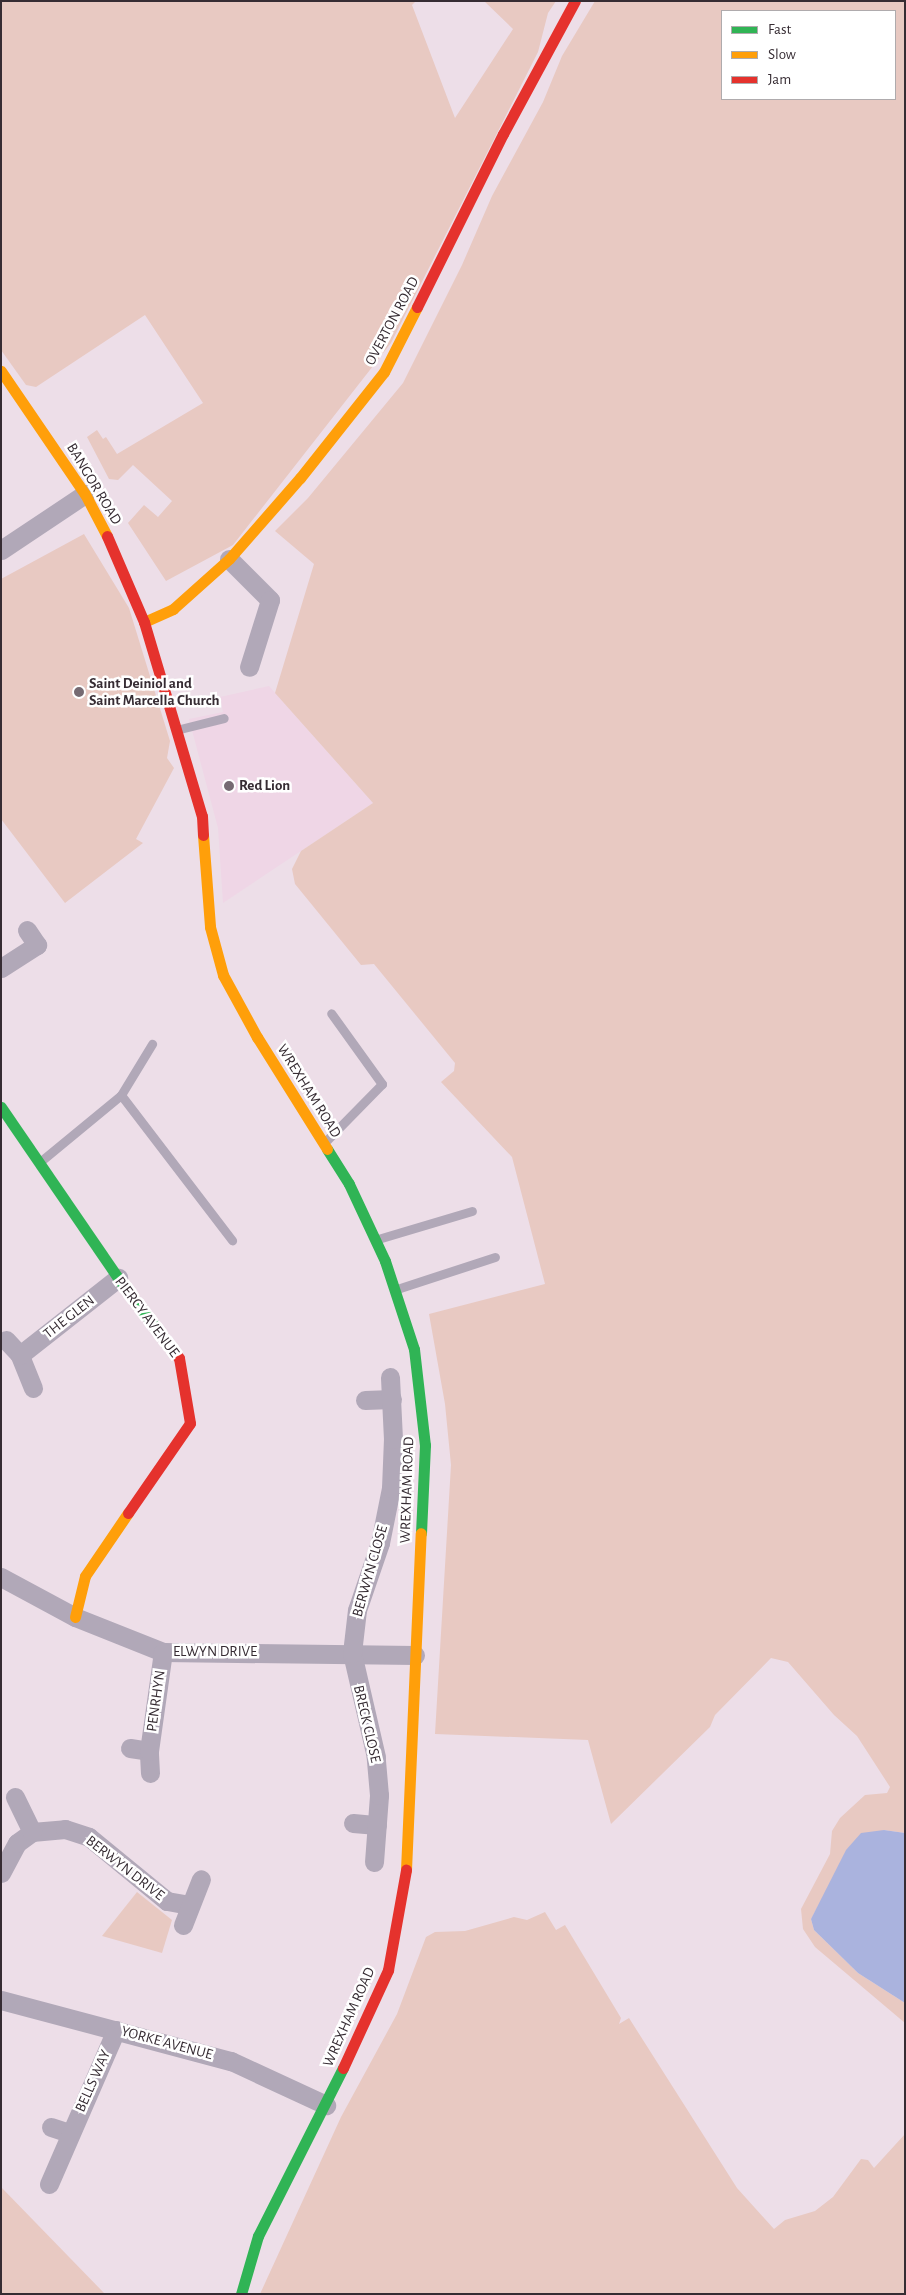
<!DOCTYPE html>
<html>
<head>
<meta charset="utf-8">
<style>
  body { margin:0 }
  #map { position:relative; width:906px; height:2295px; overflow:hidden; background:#eddee8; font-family:"Alegreya Sans",sans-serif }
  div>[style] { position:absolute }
  .built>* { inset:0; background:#efd6e6 }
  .green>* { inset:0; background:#e8c9c2 }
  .water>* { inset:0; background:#aab3de }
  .lane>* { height:9px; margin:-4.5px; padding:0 4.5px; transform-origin:4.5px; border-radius:4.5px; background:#b1a8b8 }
  .street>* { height:19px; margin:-9.5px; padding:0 9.5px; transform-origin:9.5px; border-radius:9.5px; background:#b1a8b8 }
  .fast>* { height:11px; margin:-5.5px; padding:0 5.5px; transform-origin:5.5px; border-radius:5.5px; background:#30b455 }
  .slow>* { height:11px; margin:-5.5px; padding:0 5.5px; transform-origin:5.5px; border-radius:5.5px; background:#ff9f0a }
  .jam>* { height:11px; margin:-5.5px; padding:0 5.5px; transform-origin:5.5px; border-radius:5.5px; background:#e5322d }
  .dots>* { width:14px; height:14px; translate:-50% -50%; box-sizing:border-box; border:2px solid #fff; border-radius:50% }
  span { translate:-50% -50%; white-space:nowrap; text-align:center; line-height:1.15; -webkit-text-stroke:5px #fff; paint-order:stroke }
  .street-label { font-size:15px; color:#362c33 }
  .poi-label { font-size:15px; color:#362c33; font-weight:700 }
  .left { translate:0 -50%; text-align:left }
  .frame { position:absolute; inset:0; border:2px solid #362c33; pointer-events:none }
  .legend { position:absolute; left:721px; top:10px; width:175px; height:90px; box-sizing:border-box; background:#fff; border:1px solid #afabad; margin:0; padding:6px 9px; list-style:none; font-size:15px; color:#362c33 }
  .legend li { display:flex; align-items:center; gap:10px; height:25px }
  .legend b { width:25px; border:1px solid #afabad }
</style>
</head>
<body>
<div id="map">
  <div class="built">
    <div style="clip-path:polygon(269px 686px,373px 803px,223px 903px,218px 828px,189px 719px,223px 712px,220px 697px)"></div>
  </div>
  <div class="green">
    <div style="clip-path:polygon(1px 1px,416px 1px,412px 5px,455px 118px,513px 29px,484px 1px,556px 1px,548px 13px,538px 52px,391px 343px,233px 545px,166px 581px,128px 523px,144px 505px,158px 517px,172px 501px,133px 465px,118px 480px,109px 479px,87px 437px,97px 430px,103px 439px,106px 437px,117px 454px,203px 403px,145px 315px,36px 387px,26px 385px,1px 350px)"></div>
    <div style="clip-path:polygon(evenodd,595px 1px,905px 1px,905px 1833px,884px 1830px,828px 1888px,811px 1919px,814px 1930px,858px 1973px,905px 2003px,905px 2023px,815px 1947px,803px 1929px,801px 1909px,830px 1854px,832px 1831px,840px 1818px,865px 1795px,887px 1793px,890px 1787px,857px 1736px,834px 1715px,788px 1662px,771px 1658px,715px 1715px,710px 1727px,611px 1824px,588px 1740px,435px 1734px,451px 1465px,445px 1404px,429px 1314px,545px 1284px,512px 1157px,441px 1082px,454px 1071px,455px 1063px,374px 964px,361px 965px,295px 884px,292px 869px,301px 851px,373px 803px,275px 693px,314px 564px,275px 531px,308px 498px,403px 383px,462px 265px,492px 196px,543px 102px,562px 56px,595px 1px,722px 11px,895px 11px,895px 99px,722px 99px,722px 11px)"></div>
    <div style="clip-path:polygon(84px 534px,129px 608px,170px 741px,167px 758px,174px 768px,136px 839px,143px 843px,65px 903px,1px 819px,1px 579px)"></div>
    <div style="clip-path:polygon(137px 1892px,172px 1920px,162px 1953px,102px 1936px)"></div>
    <div style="clip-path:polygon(545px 1912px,556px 1930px,565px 1925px,621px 2018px,619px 2024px,629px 2018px,737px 2188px,774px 2229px,785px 2220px,815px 2211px,833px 2197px,861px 2159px,868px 2160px,874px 2168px,905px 2134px,905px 2294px,260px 2294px,341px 2117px,397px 2014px,426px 1937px,435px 1932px,465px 1931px,514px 1917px,527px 1920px)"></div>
    <div style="clip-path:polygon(1px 2187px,105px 2294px,1px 2294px)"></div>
  </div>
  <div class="water">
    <div style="clip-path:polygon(884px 1830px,905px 1833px,905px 2003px,858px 1973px,814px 1930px,811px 1919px,846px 1850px,861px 1833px)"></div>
  </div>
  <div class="lane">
    <div style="left:180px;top:729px;width:45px;rotate:-14deg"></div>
    <div style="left:121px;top:1095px;width:183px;rotate:52.6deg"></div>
    <div style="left:326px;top:1141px;width:80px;rotate:-45.5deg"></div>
    <div style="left:382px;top:1084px;width:87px;rotate:-125.7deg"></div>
    <div style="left:41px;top:1161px;width:104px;rotate:-39.5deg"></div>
    <div style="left:121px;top:1095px;width:60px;rotate:-58.7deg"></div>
    <div style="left:378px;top:1239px;width:98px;rotate:-16.6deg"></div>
    <div style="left:397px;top:1289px;width:103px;rotate:-18.1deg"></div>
  </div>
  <div class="street">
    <div style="left:1px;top:550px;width:101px;rotate:-33.7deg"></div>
    <div style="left:229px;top:559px;width:58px;rotate:45deg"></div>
    <div style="left:270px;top:600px;width:70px;rotate:107.4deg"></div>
    <div style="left:1px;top:968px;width:43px;rotate:-32.6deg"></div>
    <div style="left:37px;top:945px;width:18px;rotate:-124deg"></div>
    <div style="left:6px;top:1340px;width:21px;rotate:47deg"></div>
    <div style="left:33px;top:1388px;width:35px;rotate:-112deg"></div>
    <div style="left:20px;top:1355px;width:125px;rotate:-38.2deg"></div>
    <div style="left:365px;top:1400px;width:27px;rotate:-2deg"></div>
    <div style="left:1px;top:1577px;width:84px;rotate:28.4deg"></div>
    <div style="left:75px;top:1617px;width:95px;rotate:21.7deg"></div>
    <div style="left:163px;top:1652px;width:252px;rotate:0.7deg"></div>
    <div style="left:130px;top:1748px;width:19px;rotate:9deg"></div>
    <div style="left:150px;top:1773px;width:22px;rotate:-93deg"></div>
    <div style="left:149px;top:1751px;width:100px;rotate:-82deg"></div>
    <div style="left:353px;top:1823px;width:24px;rotate:5deg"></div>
    <div style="left:32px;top:1832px;width:33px;rotate:-5deg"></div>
    <div style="left:65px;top:1829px;width:25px;rotate:18deg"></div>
    <div style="left:89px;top:1837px;width:101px;rotate:39.4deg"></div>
    <div style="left:167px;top:1901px;width:22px;rotate:10deg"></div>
    <div style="left:374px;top:1862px;width:67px;rotate:-85.7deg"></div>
    <div style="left:379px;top:1795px;width:38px;rotate:-95deg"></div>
    <div style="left:376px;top:1757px;width:107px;rotate:-103deg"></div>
    <div style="left:352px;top:1653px;width:43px;rotate:-83.4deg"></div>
    <div style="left:357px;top:1610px;width:71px;rotate:-71.1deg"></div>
    <div style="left:380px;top:1543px;width:56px;rotate:-78.7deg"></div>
    <div style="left:391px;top:1488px;width:49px;rotate:-87.7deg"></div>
    <div style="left:393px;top:1439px;width:62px;rotate:-92.8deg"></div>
    <div style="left:1px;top:1873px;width:34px;rotate:-62deg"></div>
    <div style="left:17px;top:1843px;width:19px;rotate:-36deg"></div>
    <div style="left:32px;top:1832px;width:39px;rotate:-116deg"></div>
    <div style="left:183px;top:1925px;width:49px;rotate:-68.6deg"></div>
    <div style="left:1px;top:2000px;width:238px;rotate:14.9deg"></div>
    <div style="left:231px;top:2061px;width:105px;rotate:24.9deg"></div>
    <div style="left:51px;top:2127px;width:20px;rotate:18deg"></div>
    <div style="left:49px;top:2184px;width:168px;rotate:-66.5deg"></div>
  </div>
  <div class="fast">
    <div style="left:1px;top:1107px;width:207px;rotate:55.6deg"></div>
    <div style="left:118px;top:1278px;width:81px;rotate:53deg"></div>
    <div style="left:327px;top:1149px;width:41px;rotate:57.8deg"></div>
    <div style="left:349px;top:1184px;width:85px;rotate:64.9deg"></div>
    <div style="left:385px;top:1261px;width:93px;rotate:71.8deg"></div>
    <div style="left:414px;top:1349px;width:97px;rotate:83.5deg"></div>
    <div style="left:425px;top:1445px;width:88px;rotate:92.6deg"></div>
    <div style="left:241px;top:2294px;width:60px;rotate:-73.7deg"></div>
    <div style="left:258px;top:2236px;width:188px;rotate:-63.2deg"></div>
  </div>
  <div class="slow">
    <div style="left:1px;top:371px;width:149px;rotate:55.7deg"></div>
    <div style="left:85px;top:494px;width:47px;rotate:62.4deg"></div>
    <div style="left:144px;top:622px;width:32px;rotate:-24deg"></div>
    <div style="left:173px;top:609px;width:75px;rotate:-41.8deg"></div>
    <div style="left:229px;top:559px;width:108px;rotate:-48.8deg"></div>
    <div style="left:300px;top:478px;width:135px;rotate:-51.6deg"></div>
    <div style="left:384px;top:372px;width:73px;rotate:-63.1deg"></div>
    <div style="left:203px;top:835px;width:92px;rotate:85.6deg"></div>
    <div style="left:210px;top:927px;width:50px;rotate:74.8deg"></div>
    <div style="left:223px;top:975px;width:71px;rotate:61.3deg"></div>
    <div style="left:257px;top:1037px;width:132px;rotate:58deg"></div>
    <div style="left:75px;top:1617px;width:42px;rotate:-76.3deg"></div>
    <div style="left:85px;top:1576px;width:76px;rotate:-55.7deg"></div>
    <div style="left:406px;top:1870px;width:337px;rotate:-87.5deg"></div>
  </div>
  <div class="jam">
    <div style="left:417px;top:307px;width:193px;rotate:-63.6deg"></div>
    <div style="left:503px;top:134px;width:151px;rotate:-61.6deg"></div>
    <div style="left:107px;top:536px;width:94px;rotate:66.7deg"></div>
    <div style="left:144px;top:622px;width:202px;rotate:73.4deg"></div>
    <div style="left:202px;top:816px;width:19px;rotate:87deg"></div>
    <div style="left:128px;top:1513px;width:109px;rotate:-55.4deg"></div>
    <div style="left:190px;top:1423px;width:66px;rotate:-99.6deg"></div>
    <div style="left:179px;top:1358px;width:19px;rotate:-129deg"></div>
    <div style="left:343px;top:2068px;width:108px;rotate:-65.3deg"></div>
    <div style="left:388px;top:1970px;width:102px;rotate:-79.8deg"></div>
  </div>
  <div class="dots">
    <div style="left:79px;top:692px;background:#766a72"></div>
    <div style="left:229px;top:786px;background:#766a72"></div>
  </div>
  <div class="street-label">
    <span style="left:392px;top:321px;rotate:-62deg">OVERTON ROAD</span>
    <span style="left:94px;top:484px;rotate:59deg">BANGOR ROAD</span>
    <span style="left:309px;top:1091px;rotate:58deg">WREXHAM ROAD</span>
    <span style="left:69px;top:1317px;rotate:-38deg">THE GLEN</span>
    <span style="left:147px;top:1317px;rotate:53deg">PIERCY AVENUE</span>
    <span style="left:407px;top:1490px;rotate:-88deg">WREXHAM ROAD</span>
    <span style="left:370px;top:1571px;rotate:-74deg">BERWYN CLOSE</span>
    <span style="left:215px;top:1652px">ELWYN DRIVE</span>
    <span style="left:156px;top:1701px;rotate:-82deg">PENRHYN</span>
    <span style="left:367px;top:1724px;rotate:77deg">BRECK CLOSE</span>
    <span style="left:125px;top:1868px;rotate:38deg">BERWYN DRIVE</span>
    <span style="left:349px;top:2017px;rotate:-66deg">WREXHAM ROAD</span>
    <span style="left:167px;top:2043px;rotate:15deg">YORKE AVENUE</span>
    <span style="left:93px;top:2081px;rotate:-66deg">BELLS WAY</span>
  </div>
  <div class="poi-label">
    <span class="left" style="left:89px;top:692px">Saint Deiniol and<br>Saint Marcella Church</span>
    <span class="left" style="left:239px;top:786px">Red Lion</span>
  </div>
  <div class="frame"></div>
  <ul class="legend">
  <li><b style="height:6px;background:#30b455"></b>Fast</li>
  <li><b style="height:6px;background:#ff9f0a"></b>Slow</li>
  <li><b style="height:6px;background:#e5322d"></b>Jam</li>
  </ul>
</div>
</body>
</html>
